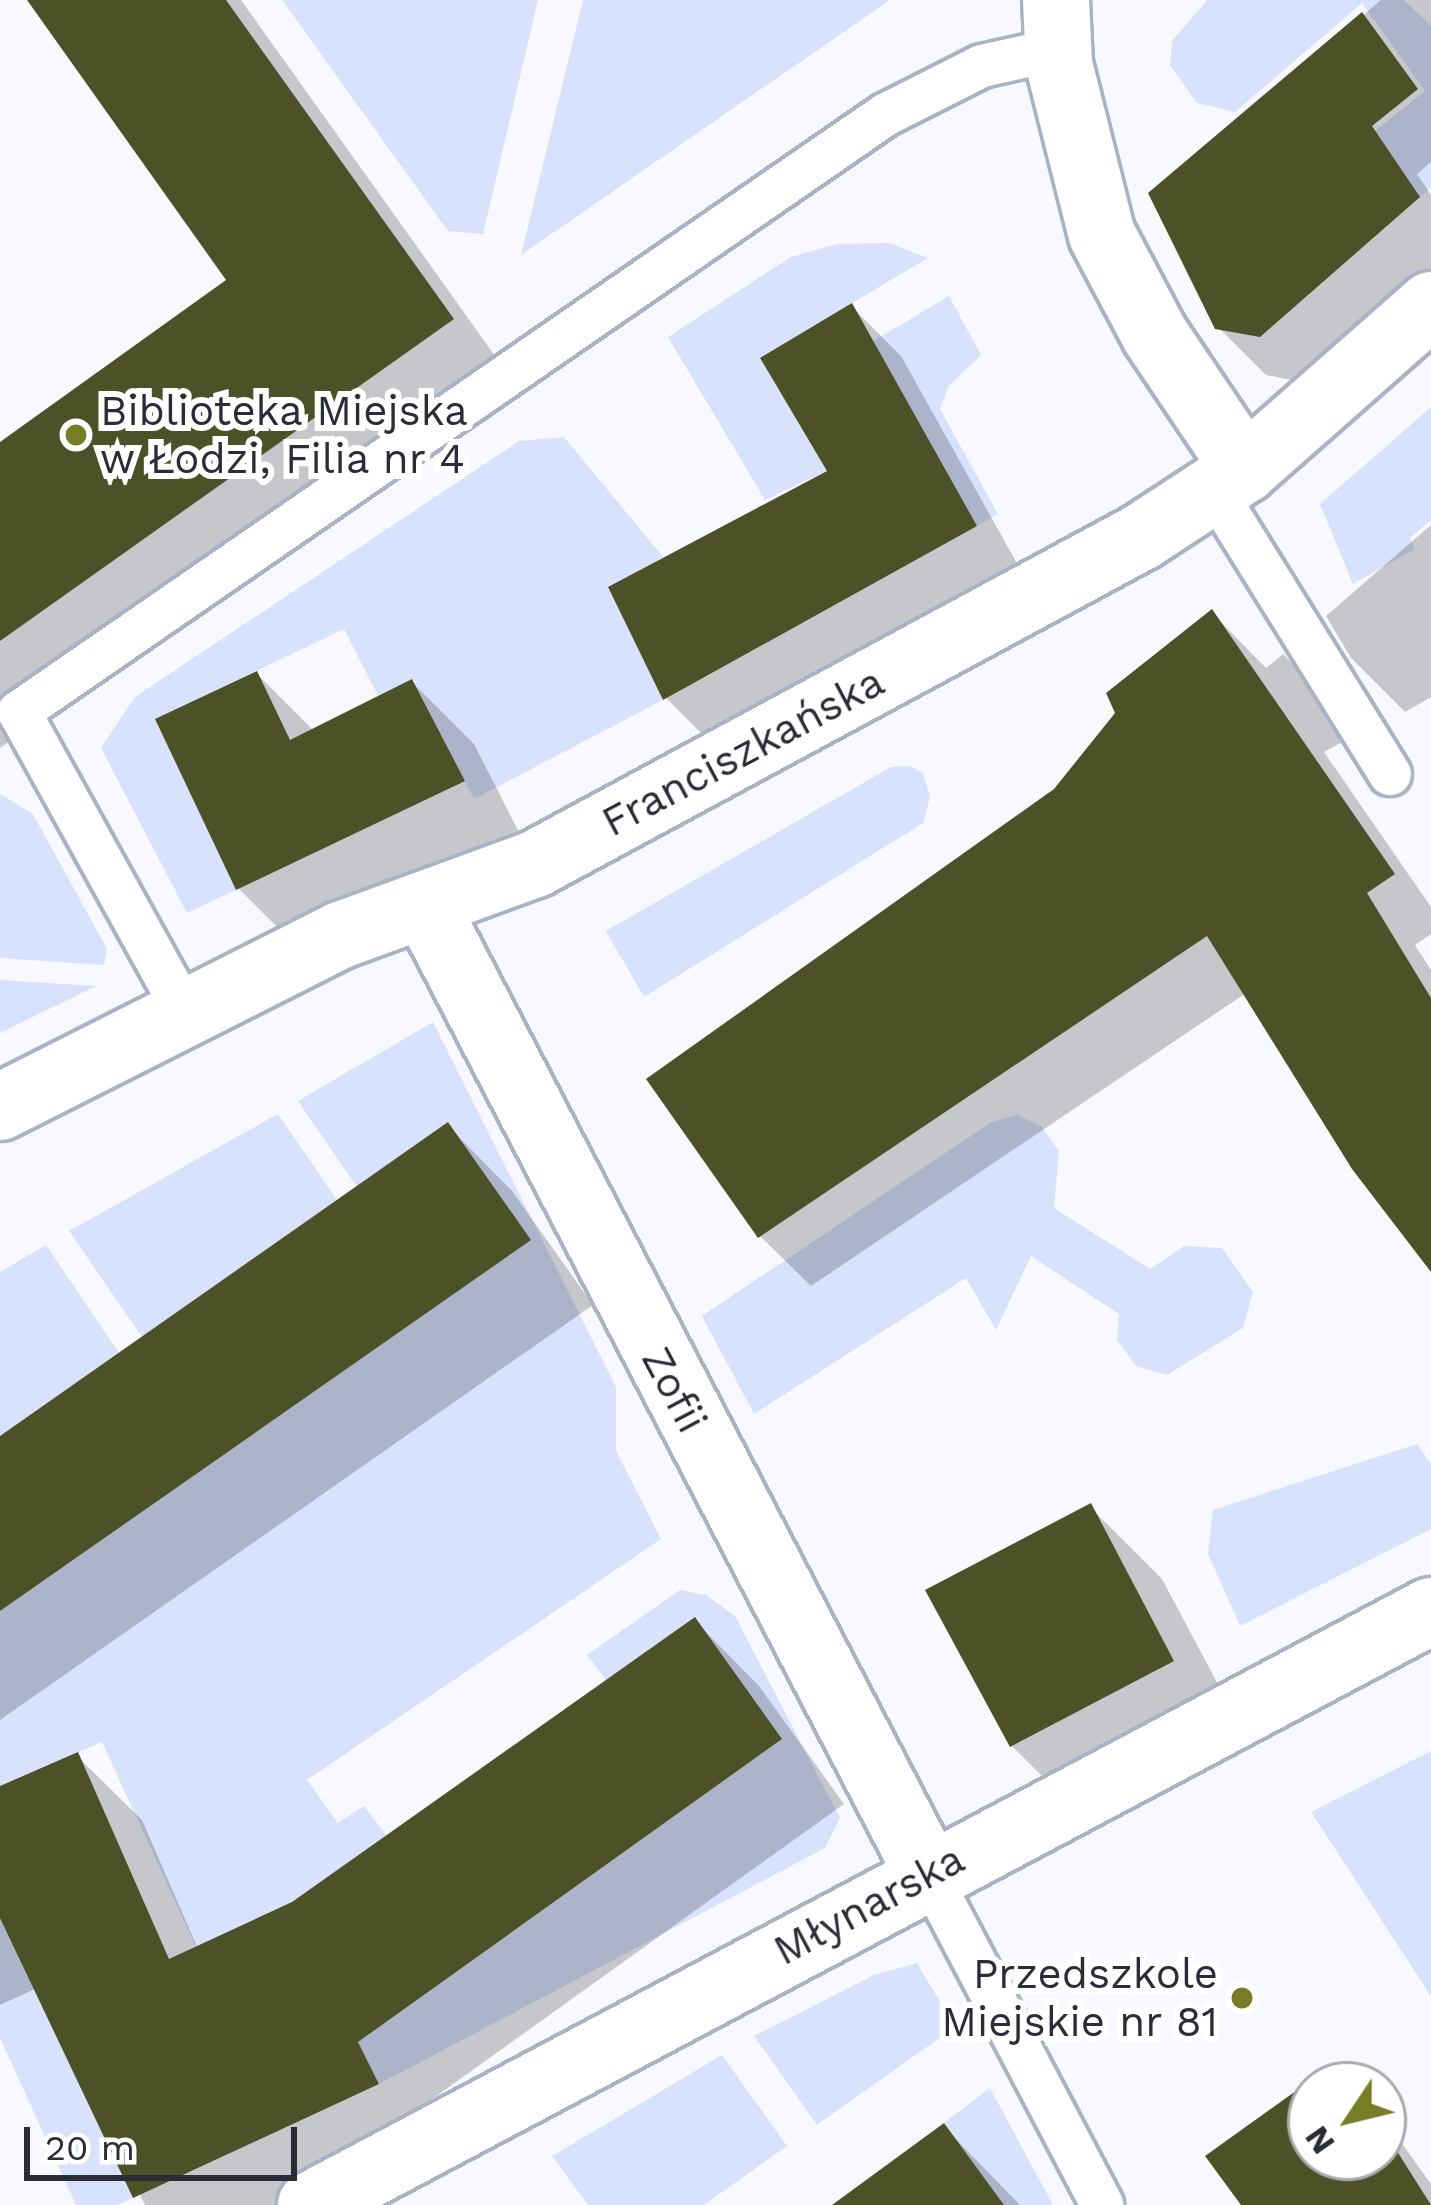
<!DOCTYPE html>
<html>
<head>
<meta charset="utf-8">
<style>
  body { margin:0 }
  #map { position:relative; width:1431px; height:2205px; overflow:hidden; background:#f8f9fe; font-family:"Work Sans",sans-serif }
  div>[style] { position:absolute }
  .green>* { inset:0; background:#d8e2fd }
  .shadow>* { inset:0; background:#0003 }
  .building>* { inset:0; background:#4d5128 }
  .roads { filter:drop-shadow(3px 0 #abb2c6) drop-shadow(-3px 0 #abb2c6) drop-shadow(0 3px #abb2c6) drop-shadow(0 -3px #abb2c6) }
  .service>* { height:42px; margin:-21px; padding:0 21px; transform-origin:21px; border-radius:21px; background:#fff }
  .minor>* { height:66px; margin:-33px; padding:0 33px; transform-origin:33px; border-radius:33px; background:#fff }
  .tertiary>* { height:66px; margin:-33px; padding:0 33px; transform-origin:33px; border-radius:33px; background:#fff }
  .dots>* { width:33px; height:33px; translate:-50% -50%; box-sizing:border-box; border:6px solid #fff; border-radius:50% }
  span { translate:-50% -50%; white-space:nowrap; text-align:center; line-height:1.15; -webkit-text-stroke:12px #fff; paint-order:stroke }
  .poi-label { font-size:42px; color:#2a2d35 }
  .left { translate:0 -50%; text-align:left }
  .right { translate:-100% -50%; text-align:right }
  .street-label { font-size:42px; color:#2a2d35 }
  .north { position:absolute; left:1287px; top:2061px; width:120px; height:120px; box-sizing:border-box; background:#fff; border:3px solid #aaabae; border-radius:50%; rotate:235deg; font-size:33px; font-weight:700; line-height:48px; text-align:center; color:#2a2d35 }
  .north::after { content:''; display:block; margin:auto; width:42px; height:54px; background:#777d27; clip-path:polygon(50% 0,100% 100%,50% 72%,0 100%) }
  .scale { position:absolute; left:24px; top:2127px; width:273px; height:54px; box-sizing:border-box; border:6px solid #2a2d35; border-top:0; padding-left:15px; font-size:36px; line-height:42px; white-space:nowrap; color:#2a2d35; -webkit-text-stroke:9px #fff; paint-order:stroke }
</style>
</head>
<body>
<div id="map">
  <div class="green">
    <div style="clip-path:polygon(282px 0,538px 0,483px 234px,448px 231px)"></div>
    <div style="clip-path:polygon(583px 0,890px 0,521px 255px)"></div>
    <div style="clip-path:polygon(1207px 0,1404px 0,1431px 26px,1431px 188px,1420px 197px,1375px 131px,1425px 91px,1362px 3px,1235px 112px,1197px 103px,1170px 65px,1172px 41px)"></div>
    <div style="clip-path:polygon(889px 243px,928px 258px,760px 358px,782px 395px,949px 296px,981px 355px,949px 386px,940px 409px,998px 514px,977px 526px,837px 466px,765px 500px,668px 337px,791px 257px,837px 244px)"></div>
    <div style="clip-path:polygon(1431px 407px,1431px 520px,1410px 538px,1415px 549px,1353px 584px,1320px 504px)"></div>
    <div style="clip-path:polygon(564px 437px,663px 557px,609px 588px,663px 700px,474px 799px,413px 679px,378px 696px,344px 629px,156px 719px,236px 890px,187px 913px,101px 748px,135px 697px,519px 441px)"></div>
    <div style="clip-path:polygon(909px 766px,923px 773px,930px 797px,923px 823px,644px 997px,606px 931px,891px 767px)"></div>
    <div style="clip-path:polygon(0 794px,33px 814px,107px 949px,104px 965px,0 958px)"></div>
    <div style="clip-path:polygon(0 980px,96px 986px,0 1033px)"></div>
    <div style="clip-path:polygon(433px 1022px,616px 1387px,616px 1451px,661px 1539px,307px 1780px,338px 1823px,364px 1806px,387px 1836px,292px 1902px,196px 1947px,102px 1742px,0 1786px,0 1611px,530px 1240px,449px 1123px,357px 1187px,298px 1101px)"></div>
    <div style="clip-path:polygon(278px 1114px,337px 1200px,142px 1337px,69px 1231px)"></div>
    <div style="clip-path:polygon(1017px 1115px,1041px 1126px,1059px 1151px,1054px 1208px,1150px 1269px,1184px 1246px,1222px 1248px,1253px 1292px,1243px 1328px,1167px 1375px,1136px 1366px,1117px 1340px,1119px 1314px,1031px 1256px,996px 1330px,966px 1278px,754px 1414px,702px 1316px,992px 1122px)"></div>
    <div style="clip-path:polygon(46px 1245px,119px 1353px,0 1436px,0 1272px)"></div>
    <div style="clip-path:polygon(1417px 1444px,1431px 1464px,1431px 1529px,1240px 1626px,1208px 1554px,1213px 1510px)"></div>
    <div style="clip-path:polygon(680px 1590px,706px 1595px,735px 1616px,840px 1818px,825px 1848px,379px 2084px,358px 2042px,782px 1739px,696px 1618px,607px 1681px,587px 1655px)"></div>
    <div style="clip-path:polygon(1431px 1751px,1431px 1996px,1311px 1812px)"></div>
    <div style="clip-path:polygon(0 1913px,133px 2198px,117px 2205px,76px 2205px,0 2038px)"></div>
    <div style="clip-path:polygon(917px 1963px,955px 2027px,817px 2125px,754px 2036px,874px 1975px)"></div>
    <div style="clip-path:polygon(722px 2055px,787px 2146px,704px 2205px,588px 2205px,552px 2156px)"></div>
    <div style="clip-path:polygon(990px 2088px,1053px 2205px,1004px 2205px,944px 2123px)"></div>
  </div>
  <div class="shadow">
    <div style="clip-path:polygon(31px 0,241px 0,515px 384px,0 748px,0 445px,230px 281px)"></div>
    <div style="clip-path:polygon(1381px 0,1431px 0,1431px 162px,1417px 174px,1431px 195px,1431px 275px,1307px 383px,1266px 375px,1218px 327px,1152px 194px)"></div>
    <div style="clip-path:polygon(852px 307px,901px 356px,1024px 576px,715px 747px,666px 698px,832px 472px)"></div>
    <div style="clip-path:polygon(1431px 525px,1431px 697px,1405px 712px,1351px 658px,1326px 616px)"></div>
    <div style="clip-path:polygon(1212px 613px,1266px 668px,1283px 654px,1333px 704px,1353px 736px,1324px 752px,1431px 907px,1431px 934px,1415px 945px,1431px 970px,1431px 1268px,1246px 993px,811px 1286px,760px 1236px,1056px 791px)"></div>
    <div style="clip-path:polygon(257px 674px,314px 731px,412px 682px,474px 744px,525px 844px,301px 951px,239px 889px)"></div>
    <div style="clip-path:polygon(448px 1126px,512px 1191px,593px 1305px,0 1720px,0 1440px)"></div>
    <div style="clip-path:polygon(1090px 1507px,1162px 1579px,1244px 1733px,1084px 1818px,1012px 1746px)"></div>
    <div style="clip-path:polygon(695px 1621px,759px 1686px,844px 1804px,421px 2107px,441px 2149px,319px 2205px,145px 2205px,37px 1988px,0 2005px,0 1790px,77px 1756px,142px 1820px,198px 1949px,293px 1905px)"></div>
    <div style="clip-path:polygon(1335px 2067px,1354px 2085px,1311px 2085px,1311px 2157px,1383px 2157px,1383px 2117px,1431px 2184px,1431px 2205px,1244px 2205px,1210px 2157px)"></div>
    <div style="clip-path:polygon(944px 2127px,1020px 2205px,837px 2205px)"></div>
  </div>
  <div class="building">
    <div style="clip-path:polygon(27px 0,226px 0,454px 319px,0 641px,0 442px,226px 280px)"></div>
    <div style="clip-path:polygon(1362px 12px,1418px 89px,1372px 126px,1420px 197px,1260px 337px,1215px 329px,1148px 193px)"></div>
    <div style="clip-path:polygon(852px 303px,977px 526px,663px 700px,608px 587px,827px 471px,760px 358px)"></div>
    <div style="clip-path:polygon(1212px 609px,1395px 874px,1367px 893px,1431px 998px,1431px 1272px,1352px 1169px,1207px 936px,758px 1238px,646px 1079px,1054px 789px,1115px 713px,1106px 693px)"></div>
    <div style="clip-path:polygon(257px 671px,290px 740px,412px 679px,465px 781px,236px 890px,155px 719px)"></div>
    <div style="clip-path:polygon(448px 1122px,531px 1240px,0 1611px,0 1436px)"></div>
    <div style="clip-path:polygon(1091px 1503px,1174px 1661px,1010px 1747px,925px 1590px)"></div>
    <div style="clip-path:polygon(695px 1617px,782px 1739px,358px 2042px,379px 2084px,133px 2198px,0 1918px,0 1786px,78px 1752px,169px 1959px,292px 1902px)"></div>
    <div style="clip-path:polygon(1335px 2063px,1352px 2085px,1311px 2085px,1311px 2157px,1383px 2157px,1383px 2129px,1431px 2205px,1241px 2205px,1205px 2156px)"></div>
    <div style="clip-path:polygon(944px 2123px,1004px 2205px,832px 2205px)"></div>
  </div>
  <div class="roads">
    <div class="service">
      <div style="left:1215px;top:492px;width:332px;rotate:58.2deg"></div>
      <div style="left:186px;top:1014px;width:345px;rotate:-118.9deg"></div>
      <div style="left:19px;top:712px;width:1052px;rotate:-34.58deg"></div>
      <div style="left:885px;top:115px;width:109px;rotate:-26.8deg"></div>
      <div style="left:982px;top:66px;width:78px;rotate:-12.6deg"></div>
      <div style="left:928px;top:1873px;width:375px;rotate:62.3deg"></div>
    </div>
    <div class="minor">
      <div style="left:1056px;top:0;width:64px;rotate:87.3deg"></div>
      <div style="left:1059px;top:64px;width:176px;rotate:75.9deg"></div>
      <div style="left:1102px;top:235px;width:113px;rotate:62.1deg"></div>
      <div style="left:1155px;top:335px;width:161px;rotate:56.1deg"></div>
      <div style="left:425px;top:905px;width:1091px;rotate:62.54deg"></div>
      <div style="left:311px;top:2205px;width:1268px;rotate:-27.94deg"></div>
    </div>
    <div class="tertiary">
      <div style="left:0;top:1107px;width:382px;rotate:-26.8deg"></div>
      <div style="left:341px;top:935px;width:207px;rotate:-20.1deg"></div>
      <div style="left:535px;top:864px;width:689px;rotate:-28.35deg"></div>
      <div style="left:1141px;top:537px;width:124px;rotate:-33.2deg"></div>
      <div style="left:1245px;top:469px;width:248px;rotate:-41.4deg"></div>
    </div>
  </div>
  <div class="dots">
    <div style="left:76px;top:435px;background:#777d27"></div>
    <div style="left:1242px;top:1998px;background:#777d27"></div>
  </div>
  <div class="poi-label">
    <span class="left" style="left:100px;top:435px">Biblioteka Miejska<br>w Łodzi, Filia nr 4</span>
    <span class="right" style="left:1218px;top:1998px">Przedszkole<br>Miejskie nr 81</span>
  </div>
  <div class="street-label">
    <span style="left:743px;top:752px;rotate:-28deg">Franciszkańska</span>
    <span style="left:674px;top:1390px;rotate:62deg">Zofii</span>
    <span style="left:869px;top:1905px;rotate:-28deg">Młynarska</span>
  </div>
  <div class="north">N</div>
  <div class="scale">20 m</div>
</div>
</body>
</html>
